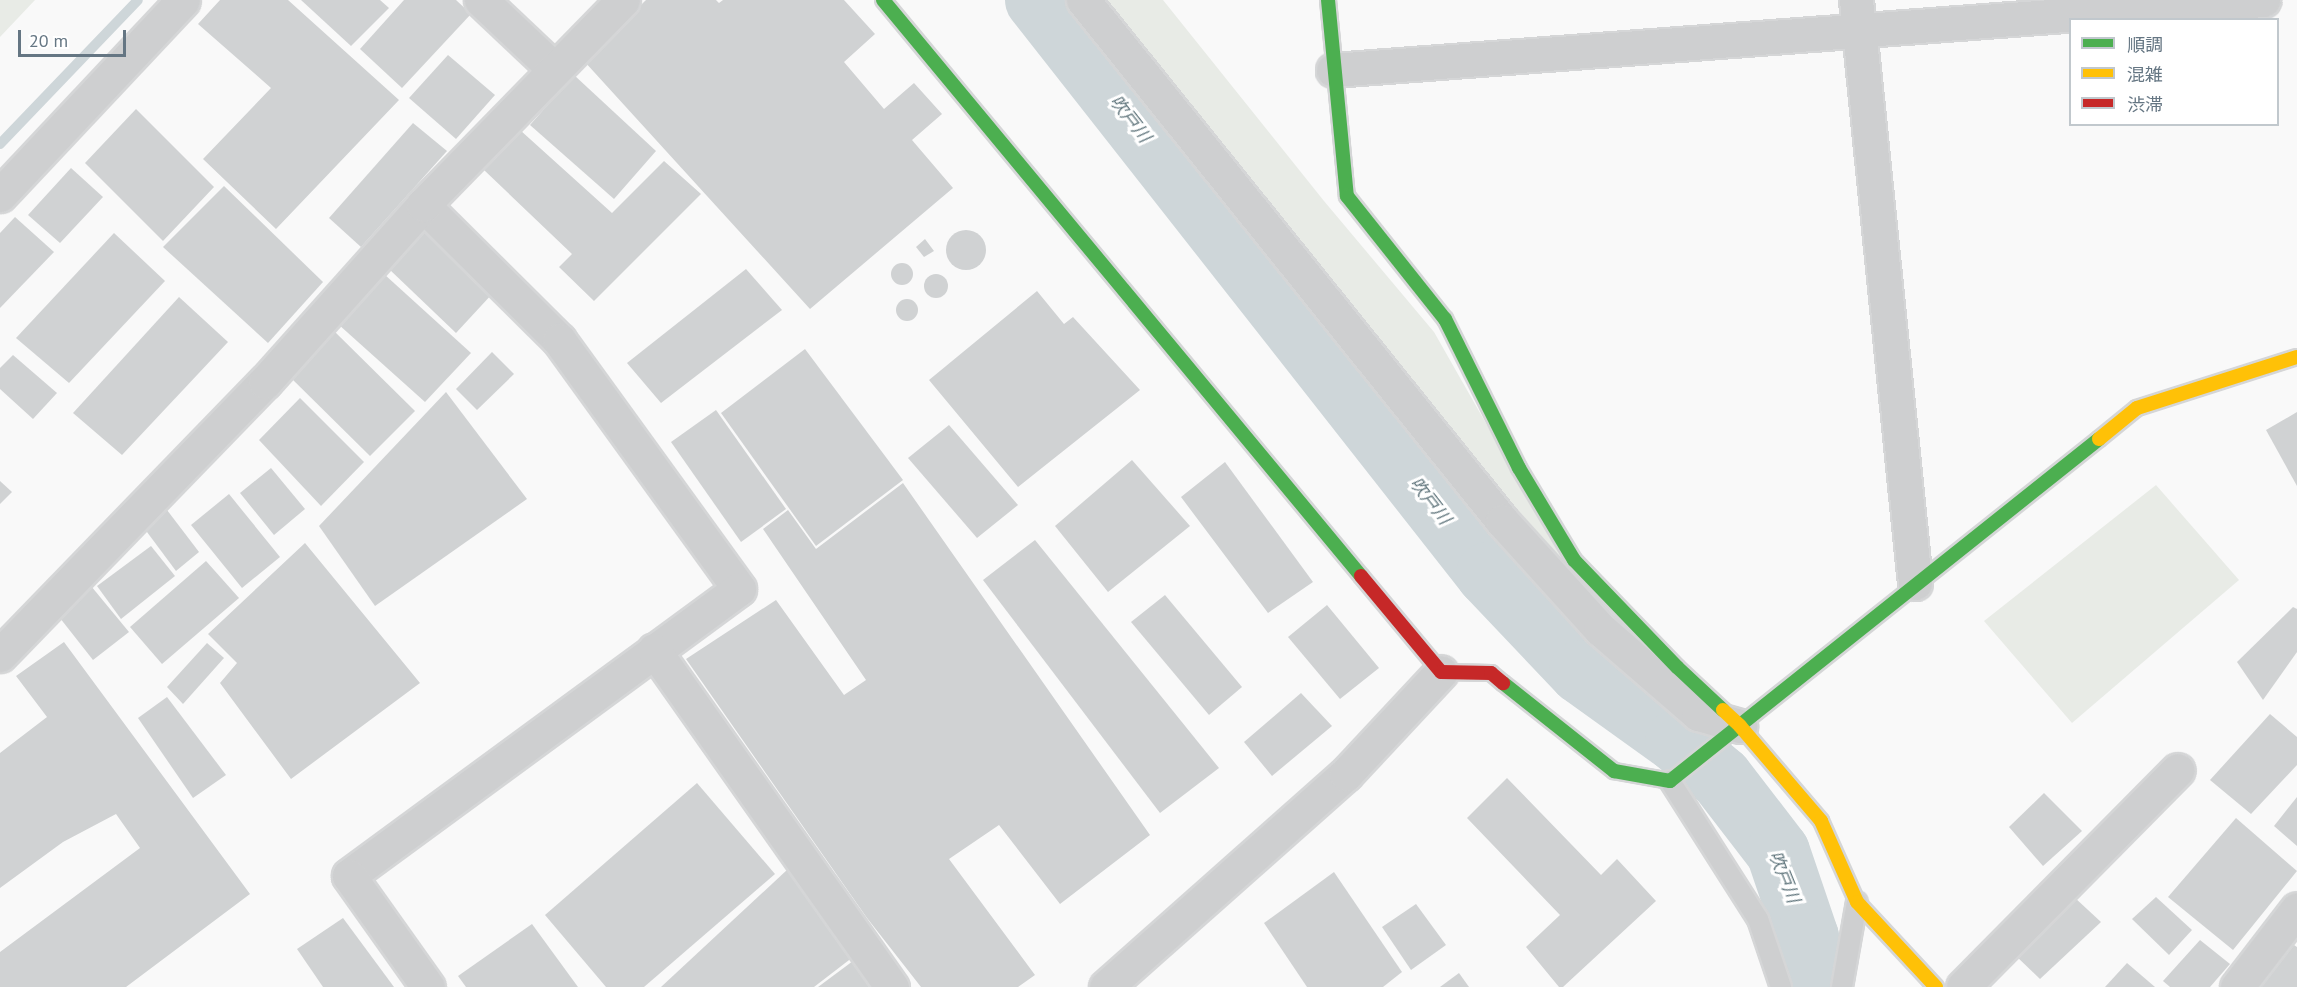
<!DOCTYPE html>
<html>
<head>
<meta charset="utf-8">
<style>
  body { margin:0 }
  #map { position:relative; width:2297px; height:987px; overflow:hidden; background:#f9f9f9; font-family:"PT Sans","Noto Sans JP",sans-serif }
  div>[style] { position:absolute }
  .green>* { inset:0; background:#e8ebe6 }
  .stream>* { height:10px; margin:-5px; padding:0 5px; transform-origin:5px; border-radius:5px; background:#ced6d9 }
  .river>* { height:64px; margin:-32px; padding:0 32px; transform-origin:32px; border-radius:32px; background:#ced6d9 }
  .building>* { inset:0; background:#d0d2d3 }
  .round { border-radius:50% }
  .roads { filter:drop-shadow(2px 0 #d5d6d7) drop-shadow(-2px 0 #d5d6d7) drop-shadow(0 2px #d5d6d7) drop-shadow(0 -2px #d5d6d7) }
  .lane>* { height:20px; margin:-10px; padding:0 10px; transform-origin:10px; border-radius:10px; background:#cecfd0 }
  .street>* { height:33px; margin:-16.5px; padding:0 16.5px; transform-origin:16.5px; border-radius:16.5px; background:#cecfd0 }
  .fast>* { height:14px; margin:-7px; padding:0 7px; transform-origin:7px; border-radius:7px; background:#4caf50 }
  .slow>* { height:14px; margin:-7px; padding:0 7px; transform-origin:7px; border-radius:7px; background:#ffc107 }
  .jam>* { height:14px; margin:-7px; padding:0 7px; transform-origin:7px; border-radius:7px; background:#c62828 }
  span { translate:-50% -50%; white-space:nowrap; text-align:center; line-height:1.15; -webkit-text-stroke:6px #fff; paint-order:stroke }
  .water-label { font-size:18px; color:#60757c; font-style:italic }
  .legend { position:absolute; left:2069px; top:18px; width:210px; height:108px; box-sizing:border-box; background:#fff; border:2px solid #c1c8cd; margin:0; padding:8px 10px; list-style:none; font-size:18px; color:#657683 }
  .legend li { display:flex; align-items:center; gap:12px; height:30px }
  .legend b { width:30px; border:2px solid #c1c8cd }
  .scale { position:absolute; left:18px; top:30px; width:108px; height:27px; box-sizing:border-box; border:3px solid #657683; border-top:0; padding-left:8px; font-size:18px; line-height:21px; white-space:nowrap; color:#657683; -webkit-text-stroke:4px #fff; paint-order:stroke }
</style>
</head>
<body>
<div id="map">
  <div class="green">
    <div style="clip-path:polygon(0 0,35px 0,0 37px)"></div>
    <div style="clip-path:polygon(1096px 0,1163px 0,1324px 201px,1434px 332px,1578px 585px,1488px 487px)"></div>
    <div style="clip-path:polygon(2156px 485px,2239px 580px,2072px 723px,1984px 621px)"></div>
  </div>
  <div class="stream">
    <div style="left:0;top:144px;width:199px;rotate:-46.2deg"></div>
  </div>
  <div class="river">
    <div style="left:1037px;top:0;width:730px;rotate:51.84deg"></div>
    <div style="left:1488px;top:574px;width:135px;rotate:46.5deg"></div>
    <div style="left:1581px;top:672px;width:118px;rotate:35.7deg"></div>
    <div style="left:1677px;top:741px;width:57px;rotate:40.1deg"></div>
    <div style="left:1721px;top:778px;width:93px;rotate:52.4deg"></div>
    <div style="left:1778px;top:852px;width:90px;rotate:71.2deg"></div>
    <div style="left:1807px;top:937px;width:50px;rotate:84.3deg"></div>
  </div>
  <div class="building">
    <div style="clip-path:polygon(220px 0,288px 0,399px 100px,276px 229px,203px 159px,271px 88px,198px 24px)"></div>
    <div style="clip-path:polygon(301px 0,380px 0,389px 8px,351px 46px)"></div>
    <div style="clip-path:polygon(404px 0,456px 0,471px 14px,402px 88px,360px 49px)"></div>
    <div style="clip-path:polygon(646px 0,716px 0,719px 3px,723px 0,844px 0,875px 34px,844px 62px,884px 109px,914px 83px,942px 114px,912px 140px,953px 188px,810px 309px,584px 61px)"></div>
    <div style="clip-path:polygon(448px 55px,495px 95px,456px 139px,409px 98px)"></div>
    <div style="clip-path:polygon(574px 75px,656px 151px,614px 199px,530px 125px)"></div>
    <div style="clip-path:polygon(136px 109px,214px 187px,163px 241px,85px 163px)"></div>
    <div style="clip-path:polygon(413px 123px,447px 151px,361px 247px,329px 218px)"></div>
    <div style="clip-path:polygon(520px 130px,612px 213px,664px 161px,701px 194px,594px 301px,559px 267px,572px 254px,484px 170px)"></div>
    <div style="clip-path:polygon(71px 168px,103px 197px,60px 243px,28px 215px)"></div>
    <div style="clip-path:polygon(224px 186px,323px 282px,268px 343px,163px 247px)"></div>
    <div style="clip-path:polygon(15px 217px,54px 252px,0 308px,0 233px)"></div>
    <div class="round" style="left:946px;top:230px;width:40px;height:40px"></div>
    <div style="clip-path:polygon(426px 230px,493px 293px,456px 333px,389px 269px)"></div>
    <div style="clip-path:polygon(114px 233px,165px 281px,69px 383px,16px 338px)"></div>
    <div style="clip-path:polygon(925px 239px,934px 251px,924px 257px,916px 247px)"></div>
    <div class="round" style="left:891px;top:263px;width:22px;height:22px"></div>
    <div style="clip-path:polygon(746px 269px,782px 310px,661px 403px,627px 363px)"></div>
    <div class="round" style="left:924px;top:274px;width:24px;height:24px"></div>
    <div style="clip-path:polygon(384px 274px,471px 353px,425px 402px,338px 324px)"></div>
    <div style="clip-path:polygon(1037px 291px,1064px 324px,1073px 317px,1140px 390px,1018px 487px,929px 380px)"></div>
    <div style="clip-path:polygon(179px 297px,228px 342px,122px 455px,73px 413px)"></div>
    <div class="round" style="left:896px;top:299px;width:22px;height:22px"></div>
    <div style="clip-path:polygon(333px 330px,415px 411px,370px 456px,288px 375px)"></div>
    <div style="clip-path:polygon(805px 349px,903px 480px,816px 546px,721px 413px)"></div>
    <div style="clip-path:polygon(492px 352px,514px 374px,477px 410px,456px 389px)"></div>
    <div style="clip-path:polygon(13px 355px,57px 393px,33px 419px,0 389px,0 368px)"></div>
    <div style="clip-path:polygon(446px 392px,527px 499px,375px 606px,319px 526px)"></div>
    <div style="clip-path:polygon(300px 398px,364px 462px,321px 506px,259px 440px)"></div>
    <div style="clip-path:polygon(716px 410px,786px 509px,741px 542px,671px 442px)"></div>
    <div style="clip-path:polygon(2297px 412px,2297px 486px,2266px 430px)"></div>
    <div style="clip-path:polygon(949px 425px,1018px 505px,977px 538px,908px 458px)"></div>
    <div style="clip-path:polygon(1132px 460px,1190px 526px,1108px 592px,1055px 526px)"></div>
    <div style="clip-path:polygon(1225px 462px,1313px 582px,1268px 613px,1181px 497px)"></div>
    <div style="clip-path:polygon(271px 468px,305px 509px,274px 535px,240px 493px)"></div>
    <div style="clip-path:polygon(0 481px,12px 492px,0 504px)"></div>
    <div style="clip-path:polygon(903px 483px,1150px 835px,1060px 904px,999px 825px,949px 859px,1035px 975px,1018px 987px,921px 987px,867px 918px,686px 659px,776px 600px,844px 695px,866px 680px,763px 529px,788px 510px,816px 549px)"></div>
    <div style="clip-path:polygon(229px 494px,280px 557px,242px 588px,191px 525px)"></div>
    <div style="clip-path:polygon(167px 510px,199px 552px,176px 571px,144px 528px)"></div>
    <div style="clip-path:polygon(1035px 540px,1219px 768px,1160px 813px,983px 580px)"></div>
    <div style="clip-path:polygon(305px 543px,420px 683px,291px 779px,220px 683px,237px 663px,208px 634px)"></div>
    <div style="clip-path:polygon(151px 546px,175px 576px,121px 619px,97px 586px)"></div>
    <div style="clip-path:polygon(206px 561px,239px 598px,162px 664px,130px 627px)"></div>
    <div style="clip-path:polygon(91px 586px,129px 632px,93px 660px,56px 613px)"></div>
    <div style="clip-path:polygon(1165px 595px,1242px 687px,1209px 715px,1131px 622px)"></div>
    <div style="clip-path:polygon(1327px 605px,1379px 668px,1340px 699px,1288px 637px)"></div>
    <div style="clip-path:polygon(2293px 607px,2297px 609px,2297px 652px,2263px 700px,2237px 662px)"></div>
    <div style="clip-path:polygon(64px 642px,250px 894px,126px 987px,0 987px,0 952px,140px 848px,116px 814px,63px 842px,0 888px,0 753px,47px 717px,16px 676px)"></div>
    <div style="clip-path:polygon(207px 643px,224px 658px,183px 704px,167px 687px)"></div>
    <div style="clip-path:polygon(1301px 693px,1332px 726px,1272px 776px,1244px 742px)"></div>
    <div style="clip-path:polygon(167px 697px,226px 775px,193px 798px,138px 718px)"></div>
    <div style="clip-path:polygon(2270px 714px,2297px 737px,2297px 765px,2251px 814px,2210px 780px)"></div>
    <div style="clip-path:polygon(1507px 778px,1601px 875px,1617px 859px,1656px 901px,1563px 987px,1559px 987px,1526px 947px,1560px 915px,1467px 818px)"></div>
    <div style="clip-path:polygon(697px 783px,775px 874px,644px 987px,606px 987px,545px 915px)"></div>
    <div style="clip-path:polygon(2044px 793px,2082px 831px,2043px 866px,2009px 827px)"></div>
    <div style="clip-path:polygon(2297px 797px,2297px 846px,2274px 826px)"></div>
    <div style="clip-path:polygon(2236px 818px,2297px 871px,2233px 950px,2168px 897px)"></div>
    <div style="clip-path:polygon(788px 869px,853px 957px,814px 987px,661px 987px)"></div>
    <div style="clip-path:polygon(1334px 872px,1402px 972px,1383px 987px,1307px 987px,1264px 923px)"></div>
    <div style="clip-path:polygon(2074px 897px,2101px 922px,2040px 979px,2015px 955px)"></div>
    <div style="clip-path:polygon(2156px 897px,2192px 930px,2169px 955px,2132px 919px)"></div>
    <div style="clip-path:polygon(1416px 904px,1446px 945px,1411px 970px,1382px 927px)"></div>
    <div style="clip-path:polygon(343px 918px,394px 987px,323px 987px,297px 949px)"></div>
    <div style="clip-path:polygon(532px 924px,578px 987px,466px 987px,458px 976px)"></div>
    <div style="clip-path:polygon(2200px 940px,2230px 964px,2210px 987px,2170px 987px,2163px 981px)"></div>
    <div style="clip-path:polygon(2294px 945px,2297px 947px,2297px 987px,2259px 987px)"></div>
    <div style="clip-path:polygon(857px 958px,876px 987px,818px 987px)"></div>
    <div style="clip-path:polygon(2127px 963px,2155px 987px,2105px 987px)"></div>
    <div style="clip-path:polygon(1459px 973px,1469px 987px,1440px 987px)"></div>
  </div>
  <div class="roads">
    <div class="lane">
      <div style="left:1670px;top:781px;width:164px;rotate:57.5deg"></div>
      <div style="left:1758px;top:919px;width:72px;rotate:71.3deg"></div>
      <div style="left:1842px;top:987px;width:86px;rotate:-80deg"></div>
    </div>
    <div class="street">
      <div style="left:481px;top:0;width:100px;rotate:43.4deg"></div>
      <div style="left:1083px;top:0;width:669px;rotate:51.19deg"></div>
      <div style="left:1502px;top:521px;width:146px;rotate:47.8deg"></div>
      <div style="left:1600px;top:629px;width:130px;rotate:40.9deg"></div>
      <div style="left:1698px;top:714px;width:44px;rotate:15.9deg"></div>
      <div style="left:1856px;top:0;width:586px;rotate:84.22deg"></div>
      <div style="left:1333px;top:70px;width:933px;rotate:-4.3deg"></div>
      <div style="left:0;top:195px;width:267px;rotate:-46.8deg"></div>
      <div style="left:423px;top:205px;width:192px;rotate:44.8deg"></div>
      <div style="left:559px;top:340px;width:307px;rotate:54.1deg"></div>
      <div style="left:739px;top:589px;width:484px;rotate:143.7deg"></div>
      <div style="left:349px;top:876px;width:136px;rotate:54.6deg"></div>
      <div style="left:654px;top:650px;width:413px;rotate:54.8deg"></div>
      <div style="left:0;top:655px;width:380px;rotate:-45.9deg"></div>
      <div style="left:265px;top:382px;width:237px;rotate:-48.2deg"></div>
      <div style="left:423px;top:205px;width:286px;rotate:-45.7deg"></div>
      <div style="left:1106px;top:987px;width:321px;rotate:-41.6deg"></div>
      <div style="left:1346px;top:774px;width:139px;rotate:-47deg"></div>
      <div style="left:1963px;top:987px;width:305px;rotate:-45.3deg"></div>
      <div style="left:2237px;top:987px;width:98px;rotate:-52.4deg"></div>
    </div>
    <div class="fast">
      <div style="left:883px;top:0;width:749px;rotate:50.31deg"></div>
      <div style="left:1328px;top:0;width:197px;rotate:84.5deg"></div>
      <div style="left:1347px;top:196px;width:157px;rotate:51.5deg"></div>
      <div style="left:1445px;top:319px;width:166px;rotate:63.6deg"></div>
      <div style="left:1519px;top:468px;width:107px;rotate:59.1deg"></div>
      <div style="left:1574px;top:560px;width:149px;rotate:46.1deg"></div>
      <div style="left:1677px;top:667px;width:63px;rotate:43.1deg"></div>
      <div style="left:1503px;top:683px;width:142px;rotate:38.4deg"></div>
      <div style="left:1614px;top:771px;width:57px;rotate:10.1deg"></div>
      <div style="left:1670px;top:781px;width:549px;rotate:-38.56deg"></div>
    </div>
    <div class="slow">
      <div style="left:2099px;top:439px;width:49px;rotate:-39.2deg"></div>
      <div style="left:2137px;top:408px;width:168px;rotate:-17.7deg"></div>
      <div style="left:1723px;top:710px;width:23px;rotate:43deg"></div>
      <div style="left:1740px;top:726px;width:125px;rotate:49.5deg"></div>
      <div style="left:1821px;top:821px;width:89px;rotate:66deg"></div>
      <div style="left:1857px;top:902px;width:116px;rotate:47.1deg"></div>
    </div>
    <div class="jam">
      <div style="left:1361px;top:576px;width:125px;rotate:50.2deg"></div>
      <div style="left:1441px;top:672px;width:50px;rotate:1.1deg"></div>
      <div style="left:1491px;top:673px;width:16px;rotate:40deg"></div>
    </div>
  </div>
  <div class="water-label">
    <span style="left:1130px;top:119px;rotate:52deg">吹戸川</span>
    <span style="left:1430px;top:501px;rotate:52deg">吹戸川</span>
    <span style="left:1784px;top:877px;rotate:68deg">吹戸川</span>
  </div>
  <ul class="legend">
  <li><b style="height:8px;background:#4caf50"></b>順調</li>
  <li><b style="height:8px;background:#ffc107"></b>混雑</li>
  <li><b style="height:8px;background:#c62828"></b>渋滞</li>
  </ul>
  <div class="scale">20 m</div>
</div>
</body>
</html>
